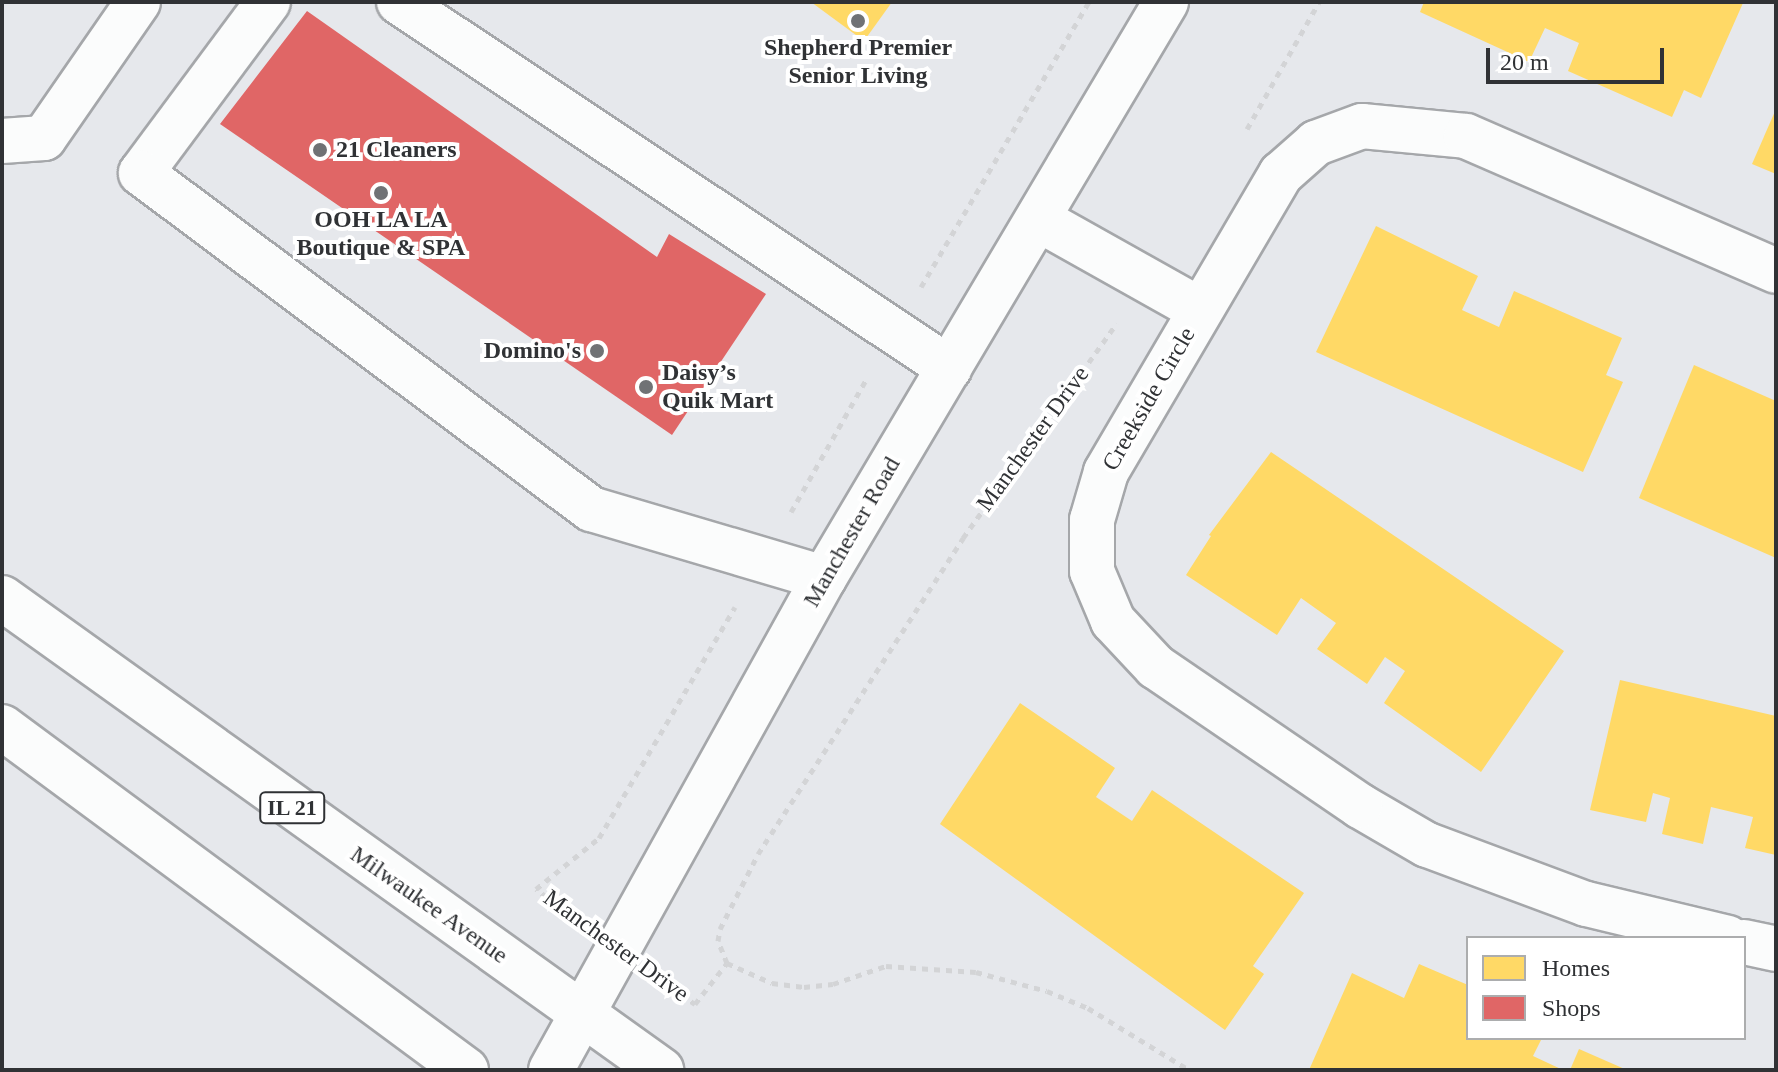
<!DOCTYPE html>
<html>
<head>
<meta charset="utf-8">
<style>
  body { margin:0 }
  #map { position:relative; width:1778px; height:1072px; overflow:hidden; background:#e6e8ec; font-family:"Times New Roman",serif }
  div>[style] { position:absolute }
  .homes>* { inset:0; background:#ffd966 }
  .shops>* { inset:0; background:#e06666 }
  .path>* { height:5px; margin-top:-2.5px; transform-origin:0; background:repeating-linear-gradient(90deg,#d3d4d6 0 6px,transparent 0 12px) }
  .roads { filter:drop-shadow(2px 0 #a5a7aa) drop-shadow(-2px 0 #a5a7aa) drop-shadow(0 2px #a5a7aa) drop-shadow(0 -2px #a5a7aa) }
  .minor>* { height:44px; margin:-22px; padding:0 22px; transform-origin:22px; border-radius:22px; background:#fbfcfc }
  .major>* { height:44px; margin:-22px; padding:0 22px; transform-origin:22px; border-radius:22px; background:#fbfcfc }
  .dots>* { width:22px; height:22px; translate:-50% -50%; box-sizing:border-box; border:4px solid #fff; border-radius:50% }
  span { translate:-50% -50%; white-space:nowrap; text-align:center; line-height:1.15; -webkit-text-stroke:8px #fff; paint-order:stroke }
  .shield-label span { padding:2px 6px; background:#fff; border:2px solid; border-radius:6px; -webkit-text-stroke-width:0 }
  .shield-label { font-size:22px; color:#303235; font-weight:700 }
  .poi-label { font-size:24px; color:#303235; font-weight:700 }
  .left { translate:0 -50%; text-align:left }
  .right { translate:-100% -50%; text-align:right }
  .street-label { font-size:24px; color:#303235 }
  .frame { position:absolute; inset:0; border:4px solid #303235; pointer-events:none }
  .legend { position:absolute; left:1466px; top:936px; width:280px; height:104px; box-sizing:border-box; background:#fff; border:2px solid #acadae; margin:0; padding:10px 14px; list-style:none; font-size:24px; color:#303235 }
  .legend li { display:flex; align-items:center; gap:16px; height:40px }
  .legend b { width:40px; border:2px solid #acadae }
  .scale { position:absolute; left:1486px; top:48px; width:178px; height:36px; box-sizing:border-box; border:4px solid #303235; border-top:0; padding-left:10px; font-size:24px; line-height:28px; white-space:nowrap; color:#303235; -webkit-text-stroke:6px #fff; paint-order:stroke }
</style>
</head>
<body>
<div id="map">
  <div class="homes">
    <div style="clip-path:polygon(811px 2px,892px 2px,864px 41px)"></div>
    <div style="clip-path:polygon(1424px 2px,1741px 2px,1743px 3px,1701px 98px,1684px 90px,1672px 117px,1568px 71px,1579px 43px,1545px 28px,1529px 62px,1420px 12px)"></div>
    <div style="clip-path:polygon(1776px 109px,1776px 174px,1752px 164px)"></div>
    <div style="clip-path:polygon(1376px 226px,1478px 276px,1462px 310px,1499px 327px,1514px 291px,1622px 338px,1606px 375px,1623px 382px,1583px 472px,1316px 352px)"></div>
    <div style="clip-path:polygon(1694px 365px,1776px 401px,1776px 558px,1639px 498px)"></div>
    <div style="clip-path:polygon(1271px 452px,1564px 651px,1481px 772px,1384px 703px,1405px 671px,1385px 657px,1367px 684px,1317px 649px,1336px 623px,1301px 598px,1277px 635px,1186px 575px,1211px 536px,1209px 535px)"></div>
    <div style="clip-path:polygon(1620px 680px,1776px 716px,1776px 855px,1745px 848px,1753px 817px,1711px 807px,1703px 844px,1662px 834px,1670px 798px,1653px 793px,1646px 822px,1590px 810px)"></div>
    <div style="clip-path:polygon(1020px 703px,1115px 768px,1096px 797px,1132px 821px,1152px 790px,1304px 893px,1253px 966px,1264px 974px,1225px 1030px,940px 824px)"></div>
    <div style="clip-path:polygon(1419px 964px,1468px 985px,1468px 1038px,1542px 1038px,1533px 1056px,1563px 1070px,1309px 1070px,1352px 973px,1404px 998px)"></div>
    <div style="clip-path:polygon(1579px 1049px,1627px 1070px,1570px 1070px)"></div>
  </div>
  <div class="shops">
    <div style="clip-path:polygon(307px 11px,657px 257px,669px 234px,766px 294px,672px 435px,220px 124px)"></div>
  </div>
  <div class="path">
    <div style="left:1247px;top:129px;width:146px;rotate:-60.4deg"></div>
    <div style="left:921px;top:287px;width:331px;rotate:-59.5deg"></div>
    <div style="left:791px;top:512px;width:154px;rotate:-60.4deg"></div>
    <div style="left:575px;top:919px;width:49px;rotate:-142.4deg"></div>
    <div style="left:536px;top:889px;width:81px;rotate:-39deg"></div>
    <div style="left:599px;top:838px;width:268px;rotate:-59.5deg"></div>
    <div style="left:727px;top:963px;width:49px;rotate:24deg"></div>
    <div style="left:772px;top:983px;width:32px;rotate:7deg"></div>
    <div style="left:804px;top:987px;width:29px;rotate:-6deg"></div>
    <div style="left:833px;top:984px;width:56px;rotate:-18.8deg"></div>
    <div style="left:886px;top:966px;width:90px;rotate:3.8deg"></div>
    <div style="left:976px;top:972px;width:73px;rotate:15deg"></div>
    <div style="left:1047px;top:991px;width:44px;rotate:22.5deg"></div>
    <div style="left:1088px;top:1008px;width:119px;rotate:31.5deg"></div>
    <div style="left:661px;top:981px;width:41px;rotate:34.1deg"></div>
    <div style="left:695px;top:1004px;width:52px;rotate:-52deg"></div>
    <div style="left:727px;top:963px;width:24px;rotate:-112deg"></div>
    <div style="left:718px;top:941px;width:12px;rotate:-81deg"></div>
    <div style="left:720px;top:929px;width:84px;rotate:-63.1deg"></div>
    <div style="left:758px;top:854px;width:377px;rotate:-57deg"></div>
    <div style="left:963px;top:538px;width:264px;rotate:-54.4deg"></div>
  </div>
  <div class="roads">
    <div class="minor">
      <div style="left:268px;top:2px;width:213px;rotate:126.6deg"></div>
      <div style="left:141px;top:173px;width:562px;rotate:36.75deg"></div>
      <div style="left:591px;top:509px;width:243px;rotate:16.5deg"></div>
      <div style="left:399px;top:2px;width:661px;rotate:33.64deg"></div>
      <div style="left:2px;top:141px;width:42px;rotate:-4.1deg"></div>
      <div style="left:44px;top:138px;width:165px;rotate:-55.3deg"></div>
      <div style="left:1038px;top:219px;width:186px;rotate:29.3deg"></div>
      <div style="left:1728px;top:938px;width:146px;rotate:-166.5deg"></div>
      <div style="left:1586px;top:904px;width:170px;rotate:-159.6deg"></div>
      <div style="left:1427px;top:845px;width:78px;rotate:-149.8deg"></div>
      <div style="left:1360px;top:806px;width:247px;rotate:-145.7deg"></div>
      <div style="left:1156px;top:667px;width:63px;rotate:-133.1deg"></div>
      <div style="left:1113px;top:621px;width:54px;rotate:-112.8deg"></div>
      <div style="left:1092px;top:571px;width:51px;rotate:-90deg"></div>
      <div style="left:1092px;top:520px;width:50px;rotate:-73.7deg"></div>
      <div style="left:1106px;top:472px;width:346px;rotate:-59.6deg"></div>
      <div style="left:1281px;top:174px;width:47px;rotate:-41.5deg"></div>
      <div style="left:1316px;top:143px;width:49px;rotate:-20.3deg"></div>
      <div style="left:1362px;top:126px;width:104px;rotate:5.5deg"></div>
      <div style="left:1466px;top:136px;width:338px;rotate:23.5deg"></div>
      <div style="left:1744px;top:942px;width:33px;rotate:12deg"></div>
      <div style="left:551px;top:1070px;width:563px;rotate:-60.98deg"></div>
      <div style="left:824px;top:578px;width:670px;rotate:-59.3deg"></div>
    </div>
    <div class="major">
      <div style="left:2px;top:598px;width:811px;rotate:35.61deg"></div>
      <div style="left:2px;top:727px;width:577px;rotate:36.47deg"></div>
    </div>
  </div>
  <div class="dots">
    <div style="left:858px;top:21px;background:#707275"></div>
    <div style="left:320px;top:150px;background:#707275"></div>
    <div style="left:381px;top:193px;background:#707275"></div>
    <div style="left:597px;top:351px;background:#707275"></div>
    <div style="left:646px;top:387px;background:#707275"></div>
  </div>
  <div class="shield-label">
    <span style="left:292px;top:808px">IL 21</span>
  </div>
  <div class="poi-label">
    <span style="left:858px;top:62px">Shepherd Premier<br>Senior Living</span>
    <span class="left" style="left:336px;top:150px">21 Cleaners</span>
    <span style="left:381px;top:234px">OOH LA LA<br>Boutique &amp; SPA</span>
    <span class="right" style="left:581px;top:351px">Domino's</span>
    <span class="left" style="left:662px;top:387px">Daisy’s<br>Quik Mart</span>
  </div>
  <div class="street-label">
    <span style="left:1149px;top:399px;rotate:-60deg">Creekside Circle</span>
    <span style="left:1033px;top:439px;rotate:-54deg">Manchester Drive</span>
    <span style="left:852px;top:532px;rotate:-60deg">Manchester Road</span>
    <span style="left:429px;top:905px;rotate:35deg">Milwaukee Avenue</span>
    <span style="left:616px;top:946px;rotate:36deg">Manchester Drive</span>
  </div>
  <div class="frame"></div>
  <ul class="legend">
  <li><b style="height:22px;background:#ffd966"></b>Homes</li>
  <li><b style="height:22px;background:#e06666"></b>Shops</li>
  </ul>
  <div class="scale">20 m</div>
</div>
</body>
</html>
